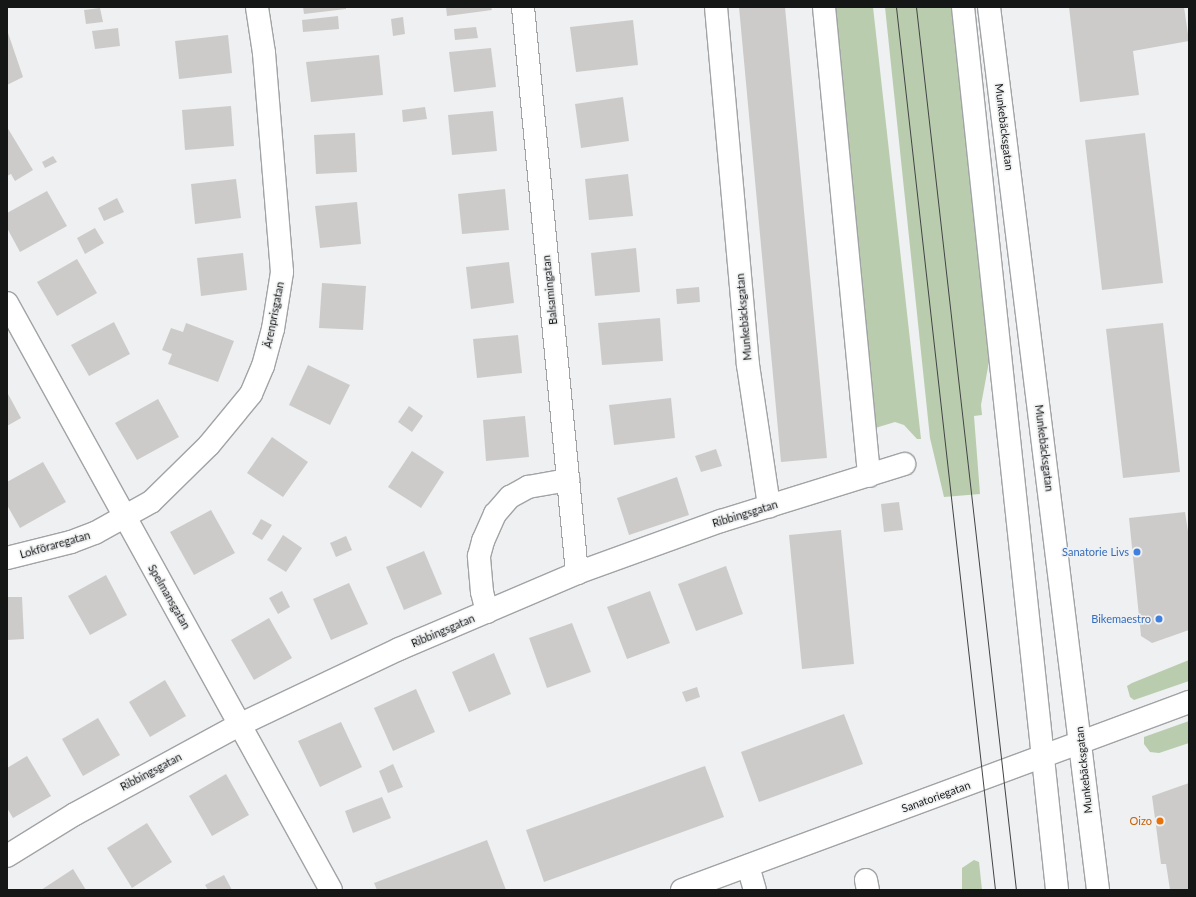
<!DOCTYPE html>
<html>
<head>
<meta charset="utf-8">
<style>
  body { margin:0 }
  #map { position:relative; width:1196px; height:897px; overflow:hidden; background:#eef0f1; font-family:Lato,sans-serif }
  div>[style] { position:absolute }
  .green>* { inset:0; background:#b9ccae }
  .building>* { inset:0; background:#cdcbca }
  .roads { filter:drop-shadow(1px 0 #a1a3a5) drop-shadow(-1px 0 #a1a3a5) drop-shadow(0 1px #a1a3a5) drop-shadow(0 -1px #a1a3a5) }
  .minor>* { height:22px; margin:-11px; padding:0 11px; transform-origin:11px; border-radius:11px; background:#fff }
  .tram>* { height:1px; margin:-0.5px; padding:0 0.5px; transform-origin:0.5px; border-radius:0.5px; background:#434444 }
  .dots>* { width:11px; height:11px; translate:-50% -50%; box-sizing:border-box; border:2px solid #eef0f1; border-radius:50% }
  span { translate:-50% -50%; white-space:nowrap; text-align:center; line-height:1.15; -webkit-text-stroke:3px #eef0f1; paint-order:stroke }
  .street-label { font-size:11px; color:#151616 }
  .shop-label { font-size:11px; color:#366cbe }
  .right { translate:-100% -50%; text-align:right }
  .food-label { font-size:11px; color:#c56008 }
  .frame { position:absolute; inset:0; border:8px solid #151616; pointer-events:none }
</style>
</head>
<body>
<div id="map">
  <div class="green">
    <div style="clip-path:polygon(827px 7px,873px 7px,921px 439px,917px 439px,904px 425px,895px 422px,872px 429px)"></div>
    <div style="clip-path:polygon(885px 7px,954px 7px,991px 351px,981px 405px,982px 415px,974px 416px,980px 494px,944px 497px,930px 438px)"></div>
    <div style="clip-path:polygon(1189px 660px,1189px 681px,1134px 700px,1130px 697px,1127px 686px,1132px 683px)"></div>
    <div style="clip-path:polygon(1189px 721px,1189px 743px,1159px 753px,1150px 752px,1144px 744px,1144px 737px)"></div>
    <div style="clip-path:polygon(974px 860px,979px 862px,982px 890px,962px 890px,962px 868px)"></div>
  </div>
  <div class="building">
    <div style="clip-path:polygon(303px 7px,346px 7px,346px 9px,304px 14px)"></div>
    <div style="clip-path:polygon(446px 7px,491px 7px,492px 10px,447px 16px)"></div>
    <div style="clip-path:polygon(739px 7px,785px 7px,827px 458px,781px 462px)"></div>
    <div style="clip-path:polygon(1069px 7px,1184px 7px,1189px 41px,1133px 51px,1139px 95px,1080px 102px)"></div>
    <div style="clip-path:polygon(100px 8px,103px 22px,86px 24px,84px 10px)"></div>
    <div style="clip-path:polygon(338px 16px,339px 29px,303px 32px,302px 20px)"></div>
    <div style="clip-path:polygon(403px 17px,405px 34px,393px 36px,391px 19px)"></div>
    <div style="clip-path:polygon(633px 20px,638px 65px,576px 72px,570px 27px)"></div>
    <div style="clip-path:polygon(476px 27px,478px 38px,455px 40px,454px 29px)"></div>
    <div style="clip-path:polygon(118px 28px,120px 46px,95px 49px,92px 31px)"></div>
    <div style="clip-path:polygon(7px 30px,23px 77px,7px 85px)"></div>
    <div style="clip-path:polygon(228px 35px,232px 73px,179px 79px,175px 41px)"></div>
    <div style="clip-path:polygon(491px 48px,496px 87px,454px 92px,449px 52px)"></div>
    <div style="clip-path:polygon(379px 55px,383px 95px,311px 102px,306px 62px)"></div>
    <div style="clip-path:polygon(623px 97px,629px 141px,581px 148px,575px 104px)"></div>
    <div style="clip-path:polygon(231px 106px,234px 146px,185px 150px,182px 110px)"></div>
    <div style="clip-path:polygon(425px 107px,427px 119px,403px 122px,402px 110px)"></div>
    <div style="clip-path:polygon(493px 111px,497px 151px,452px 155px,448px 115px)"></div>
    <div style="clip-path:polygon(7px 127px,33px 170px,15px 181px,11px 174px,7px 176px)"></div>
    <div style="clip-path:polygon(355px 133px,357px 172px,316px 174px,314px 135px)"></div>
    <div style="clip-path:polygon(1145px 133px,1163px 283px,1102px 290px,1085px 140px)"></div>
    <div style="clip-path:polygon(53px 156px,57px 162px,45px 168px,42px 162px)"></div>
    <div style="clip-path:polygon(628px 174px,633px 216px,589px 220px,585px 179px)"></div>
    <div style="clip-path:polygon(236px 179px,241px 218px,195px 224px,191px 184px)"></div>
    <div style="clip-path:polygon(505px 189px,509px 230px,462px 234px,458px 194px)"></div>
    <div style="clip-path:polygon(47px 191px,67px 226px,20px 252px,7px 228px,7px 213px)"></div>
    <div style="clip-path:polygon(117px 198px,124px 212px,104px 221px,98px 208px)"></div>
    <div style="clip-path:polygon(357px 202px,361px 244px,320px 248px,315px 206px)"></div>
    <div style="clip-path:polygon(95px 228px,104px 243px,85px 254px,77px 238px)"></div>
    <div style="clip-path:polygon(636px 248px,640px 292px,595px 296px,591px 253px)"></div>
    <div style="clip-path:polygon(243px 253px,247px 290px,201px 296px,197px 258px)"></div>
    <div style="clip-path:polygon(77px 259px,97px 293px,57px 316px,37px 282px)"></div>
    <div style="clip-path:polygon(509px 262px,514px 303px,471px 309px,466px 267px)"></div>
    <div style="clip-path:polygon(322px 283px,366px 286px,363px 330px,319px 328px)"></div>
    <div style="clip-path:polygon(699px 287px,700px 302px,677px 304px,676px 289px)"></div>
    <div style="clip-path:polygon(660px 318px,663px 361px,602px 365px,598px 323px)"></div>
    <div style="clip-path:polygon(114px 322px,130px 354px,89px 376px,71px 345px)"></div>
    <div style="clip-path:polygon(186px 323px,234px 341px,218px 382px,168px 364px,172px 354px,162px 350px,171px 328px,183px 332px)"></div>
    <div style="clip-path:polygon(1163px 323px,1180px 472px,1123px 478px,1106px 329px)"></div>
    <div style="clip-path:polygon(518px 335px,522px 373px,477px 378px,473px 339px)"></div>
    <div style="clip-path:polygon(308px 365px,350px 385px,330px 425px,289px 405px)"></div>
    <div style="clip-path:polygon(7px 392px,21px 418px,7px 426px)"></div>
    <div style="clip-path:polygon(671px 398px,675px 438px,614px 445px,609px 405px)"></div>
    <div style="clip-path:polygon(158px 399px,179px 437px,137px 460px,115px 423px)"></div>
    <div style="clip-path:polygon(409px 406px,423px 416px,412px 432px,398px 422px)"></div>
    <div style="clip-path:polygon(525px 416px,529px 457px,486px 461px,483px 420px)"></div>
    <div style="clip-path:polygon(272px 437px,308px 462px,283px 497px,247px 473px)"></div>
    <div style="clip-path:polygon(716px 449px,722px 466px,701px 472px,695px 456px)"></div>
    <div style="clip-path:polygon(412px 451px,444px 472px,421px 508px,388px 487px)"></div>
    <div style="clip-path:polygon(43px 462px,66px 502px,20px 528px,7px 505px,7px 482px)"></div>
    <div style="clip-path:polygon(677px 477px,689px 515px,629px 535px,617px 498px)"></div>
    <div style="clip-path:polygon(899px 502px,903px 530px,884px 532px,881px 504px)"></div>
    <div style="clip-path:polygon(211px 510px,235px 553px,194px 575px,170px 532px)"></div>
    <div style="clip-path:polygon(1185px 512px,1189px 538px,1189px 630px,1152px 643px,1141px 636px,1129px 518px)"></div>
    <div style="clip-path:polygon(261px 519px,272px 525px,262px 540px,252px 534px)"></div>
    <div style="clip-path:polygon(841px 530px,854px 664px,802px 669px,789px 535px)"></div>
    <div style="clip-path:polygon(283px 535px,302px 548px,286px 572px,267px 560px)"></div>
    <div style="clip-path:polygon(346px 536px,352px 550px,336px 557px,330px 543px)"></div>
    <div style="clip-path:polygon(424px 551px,442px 594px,404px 610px,386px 567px)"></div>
    <div style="clip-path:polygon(726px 566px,743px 614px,696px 631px,678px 584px)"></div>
    <div style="clip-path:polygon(106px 575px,127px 615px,90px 635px,68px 596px)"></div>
    <div style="clip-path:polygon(349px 583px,368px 624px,331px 640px,313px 599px)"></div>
    <div style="clip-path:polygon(282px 591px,290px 607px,278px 614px,269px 598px)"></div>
    <div style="clip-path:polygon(650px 591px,670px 643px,627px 659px,607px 607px)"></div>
    <div style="clip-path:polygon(7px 597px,22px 597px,24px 639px,7px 640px)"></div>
    <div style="clip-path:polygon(269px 618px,292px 658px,254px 680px,231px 640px)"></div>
    <div style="clip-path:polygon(572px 623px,591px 672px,547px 688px,529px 638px)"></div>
    <div style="clip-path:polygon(494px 653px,511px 694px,469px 712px,452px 672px)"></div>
    <div style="clip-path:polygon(165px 680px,186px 716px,150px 737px,129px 702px)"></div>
    <div style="clip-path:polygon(697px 687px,700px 697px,686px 702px,682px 692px)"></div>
    <div style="clip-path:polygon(416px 689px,435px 732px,393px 751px,374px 708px)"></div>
    <div style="clip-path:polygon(844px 714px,863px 764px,759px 802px,741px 752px)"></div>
    <div style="clip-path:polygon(98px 718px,120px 755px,83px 776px,62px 739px)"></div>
    <div style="clip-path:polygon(341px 722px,362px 767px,320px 787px,298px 741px)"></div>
    <div style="clip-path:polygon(27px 756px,51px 796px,13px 818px,7px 808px,7px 768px)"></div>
    <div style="clip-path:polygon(393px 764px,403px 787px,388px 793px,379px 771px)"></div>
    <div style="clip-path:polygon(705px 766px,724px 817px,544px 882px,526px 830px)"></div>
    <div style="clip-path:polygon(226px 774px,249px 815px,212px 836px,189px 796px)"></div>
    <div style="clip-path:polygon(1189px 783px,1189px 890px,1170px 890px,1166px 864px,1161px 864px,1152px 796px)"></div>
    <div style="clip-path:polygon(382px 797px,391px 818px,353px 833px,345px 811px)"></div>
    <div style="clip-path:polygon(147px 823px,172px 862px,132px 888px,107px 848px)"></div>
    <div style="clip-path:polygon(487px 840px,506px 890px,377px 890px,374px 883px)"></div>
    <div style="clip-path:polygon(73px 869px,86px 890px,41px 890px)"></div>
    <div style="clip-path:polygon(224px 875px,232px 890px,208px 890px,205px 885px)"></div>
  </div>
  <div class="roads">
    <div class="minor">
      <div style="left:523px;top:7px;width:569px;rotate:84.55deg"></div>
      <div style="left:716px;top:7px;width:359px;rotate:84.9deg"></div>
      <div style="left:748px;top:365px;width:143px;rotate:81.5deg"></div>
      <div style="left:824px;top:7px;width:471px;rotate:84.5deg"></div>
      <div style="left:963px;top:7px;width:888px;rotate:83.92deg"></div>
      <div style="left:989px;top:7px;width:890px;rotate:82.96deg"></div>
      <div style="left:7px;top:303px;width:670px;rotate:61.1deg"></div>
      <div style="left:7px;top:558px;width:66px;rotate:-14deg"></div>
      <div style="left:71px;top:542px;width:26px;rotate:-21deg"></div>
      <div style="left:95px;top:533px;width:64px;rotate:-29deg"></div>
      <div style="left:151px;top:502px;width:81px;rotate:-44.5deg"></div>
      <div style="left:209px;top:445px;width:66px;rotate:-50.5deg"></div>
      <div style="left:251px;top:394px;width:30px;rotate:-67deg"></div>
      <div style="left:263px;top:366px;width:38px;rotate:-75deg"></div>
      <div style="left:273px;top:329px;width:58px;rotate:-81deg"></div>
      <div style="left:282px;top:272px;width:220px;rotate:-94.7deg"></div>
      <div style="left:264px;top:53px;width:47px;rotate:-98.7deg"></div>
      <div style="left:487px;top:612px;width:21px;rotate:-104deg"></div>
      <div style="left:482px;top:592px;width:36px;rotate:-95deg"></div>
      <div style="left:479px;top:556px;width:16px;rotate:-75deg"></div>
      <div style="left:483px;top:541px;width:30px;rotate:-66deg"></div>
      <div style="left:495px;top:514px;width:23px;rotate:-49deg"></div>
      <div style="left:510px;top:497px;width:21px;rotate:-29deg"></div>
      <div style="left:528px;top:487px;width:41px;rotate:-9.9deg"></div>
      <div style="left:7px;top:856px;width:80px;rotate:-31.7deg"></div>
      <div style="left:75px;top:814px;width:187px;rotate:-28.5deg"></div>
      <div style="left:239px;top:725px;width:177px;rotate:-25.4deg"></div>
      <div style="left:399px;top:649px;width:194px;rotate:-23.1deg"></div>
      <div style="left:577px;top:573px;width:153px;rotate:-19.9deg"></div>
      <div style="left:721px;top:521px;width:192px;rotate:-17.3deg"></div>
      <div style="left:748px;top:866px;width:25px;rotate:74deg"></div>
      <div style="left:866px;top:880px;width:10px;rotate:79deg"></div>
      <div style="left:682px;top:890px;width:541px;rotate:-20.35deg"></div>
    </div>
  </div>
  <div class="tram">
    <div style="left:896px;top:7px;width:889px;rotate:83.6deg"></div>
    <div style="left:916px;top:7px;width:889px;rotate:83.54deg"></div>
  </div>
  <div class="dots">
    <div style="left:1137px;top:552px;background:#3f7fe0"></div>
    <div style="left:1159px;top:619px;background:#3f7fe0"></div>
    <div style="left:1160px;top:821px;background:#e8710a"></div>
  </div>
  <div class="street-label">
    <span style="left:1004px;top:127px;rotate:83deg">Munkebäcksgatan</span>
    <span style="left:550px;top:290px;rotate:-96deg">Balsamingatan</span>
    <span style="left:274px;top:315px;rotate:-79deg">Ärenprisgatan</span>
    <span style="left:744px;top:317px;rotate:-95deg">Munkebäcksgatan</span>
    <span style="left:1044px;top:448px;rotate:83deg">Munkebäcksgatan</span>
    <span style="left:745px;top:514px;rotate:-17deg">Ribbingsgatan</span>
    <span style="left:55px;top:545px;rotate:-16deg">Lokföraregatan</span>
    <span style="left:169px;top:597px;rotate:60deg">Spelmansgatan</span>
    <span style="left:443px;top:631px;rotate:-23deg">Ribbingsgatan</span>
    <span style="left:1084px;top:770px;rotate:-96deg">Munkebäcksgatan</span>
    <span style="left:151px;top:772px;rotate:-28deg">Ribbingsgatan</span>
    <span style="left:936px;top:797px;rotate:-20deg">Sanatoriegatan</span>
  </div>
  <div class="shop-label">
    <span class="right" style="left:1129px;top:552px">Sanatorie Livs</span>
    <span class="right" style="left:1151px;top:619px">Bikemaestro</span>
  </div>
  <div class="food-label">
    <span class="right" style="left:1152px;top:821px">Oizo</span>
  </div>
  <div class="frame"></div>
</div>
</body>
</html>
